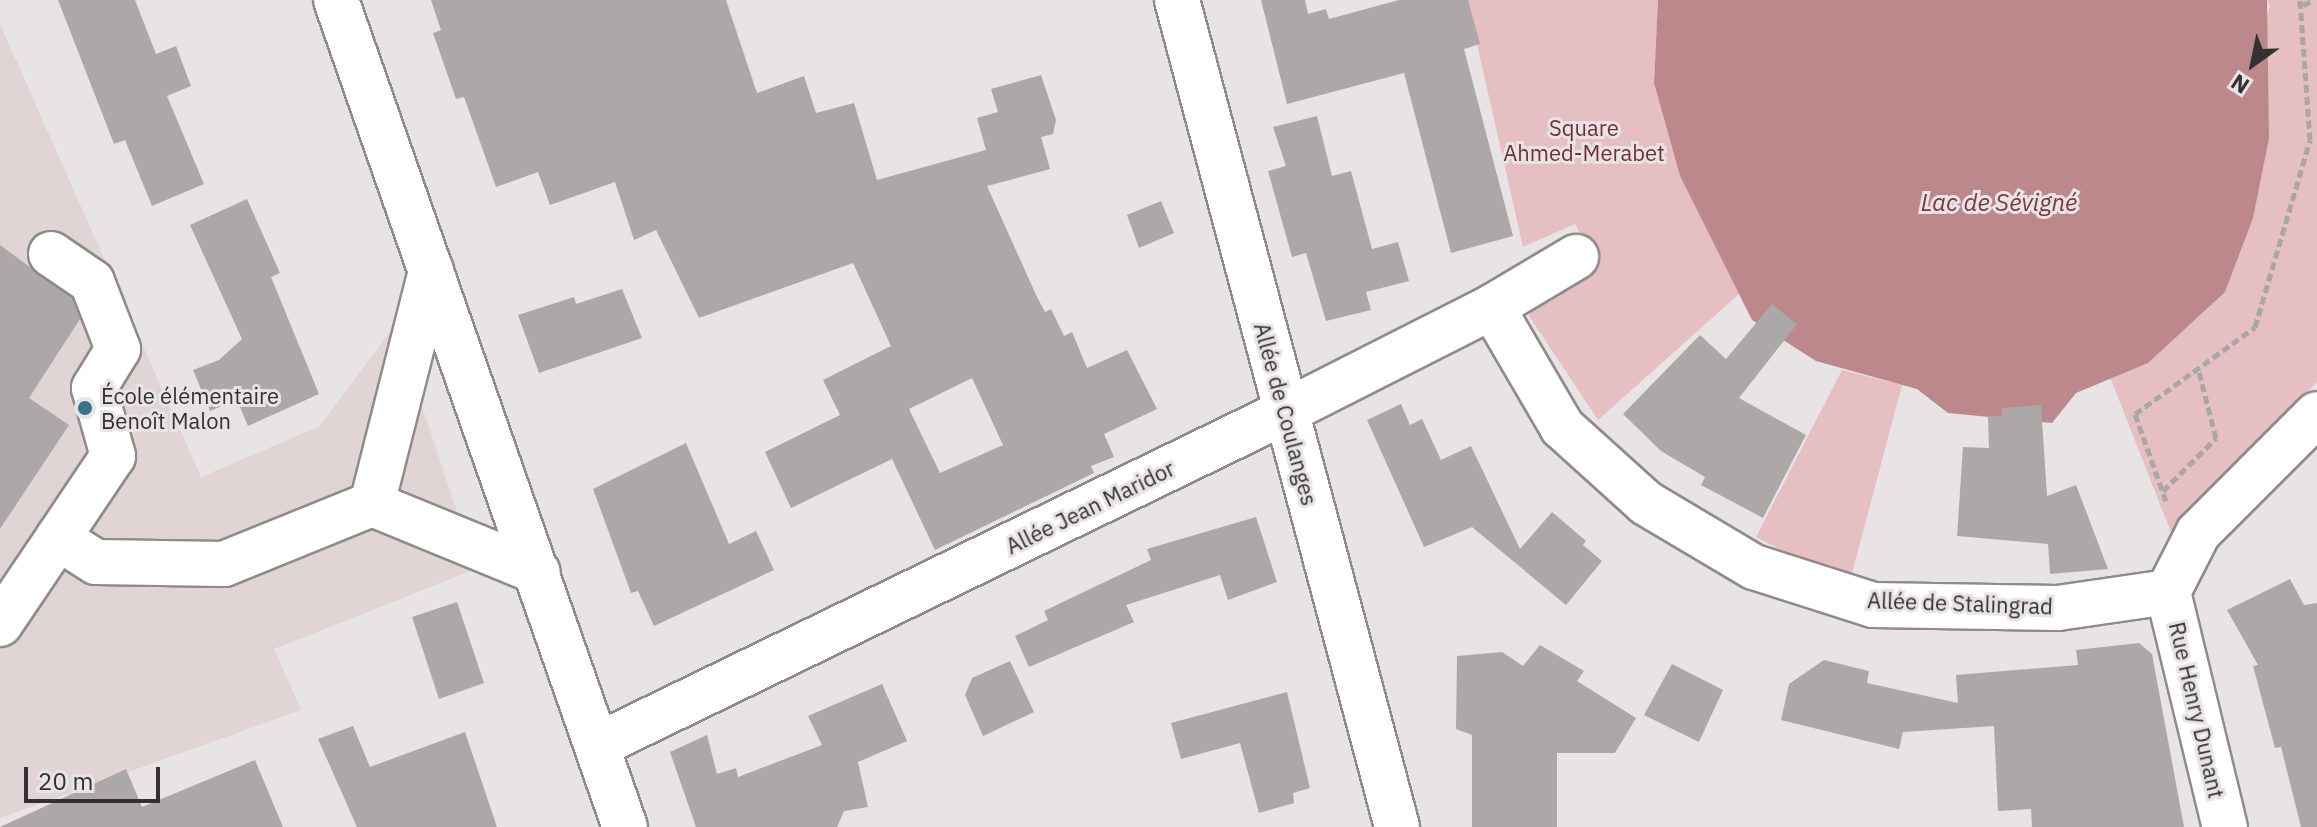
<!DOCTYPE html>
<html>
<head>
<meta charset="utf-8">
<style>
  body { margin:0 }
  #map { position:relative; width:2317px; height:827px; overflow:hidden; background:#e8e3e4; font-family:"IBM Plex Sans",sans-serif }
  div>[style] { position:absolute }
  .built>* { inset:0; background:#e1d4d4 }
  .green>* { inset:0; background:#e5bfc1 }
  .water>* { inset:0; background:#bc888c }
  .building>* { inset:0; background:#ada8a8 }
  .path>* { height:5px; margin-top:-2.5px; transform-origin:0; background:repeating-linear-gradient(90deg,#aaa6a6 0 8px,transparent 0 12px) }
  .roads { filter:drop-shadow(2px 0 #8f8b8b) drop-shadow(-2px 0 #8f8b8b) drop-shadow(0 2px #8f8b8b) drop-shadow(0 -2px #8f8b8b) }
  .minor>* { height:44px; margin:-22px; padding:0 22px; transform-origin:22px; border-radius:22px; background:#fff }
  .major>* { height:44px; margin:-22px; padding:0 22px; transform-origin:22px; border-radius:22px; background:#fff }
  .dots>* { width:22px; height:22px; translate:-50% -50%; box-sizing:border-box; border:4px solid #e8e3e4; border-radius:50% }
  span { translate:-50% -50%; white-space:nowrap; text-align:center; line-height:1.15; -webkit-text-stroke:6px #e8e3e4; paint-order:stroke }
  .park-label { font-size:22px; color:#712f39 }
  .poi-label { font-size:22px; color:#333131 }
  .left { translate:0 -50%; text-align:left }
  .street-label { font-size:22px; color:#333131 }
  .water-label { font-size:24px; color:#7b3841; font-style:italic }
  .north { position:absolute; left:2213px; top:24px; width:80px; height:80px; -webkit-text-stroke:6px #e8e3e4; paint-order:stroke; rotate:213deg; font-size:22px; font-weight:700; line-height:32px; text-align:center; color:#333131 }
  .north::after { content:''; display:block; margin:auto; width:28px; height:36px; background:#333131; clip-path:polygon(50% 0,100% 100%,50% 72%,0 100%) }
  .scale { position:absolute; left:24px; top:767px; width:136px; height:36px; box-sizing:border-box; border:4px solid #333131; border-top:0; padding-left:10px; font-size:24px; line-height:28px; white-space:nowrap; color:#333131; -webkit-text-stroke:6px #e8e3e4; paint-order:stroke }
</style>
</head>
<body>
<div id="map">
  <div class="built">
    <div style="clip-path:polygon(0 24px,201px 477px,320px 426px,395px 325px,476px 569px,274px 649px,301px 710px,0 818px)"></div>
  </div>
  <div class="green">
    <div style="clip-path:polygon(1467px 0,1658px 0,1654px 83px,1680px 176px,1739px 294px,1598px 420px,1529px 316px,1538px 295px,1598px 265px,1575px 224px,1523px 247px)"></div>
    <div style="clip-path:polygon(2267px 0,2317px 0,2317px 382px,2238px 463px,2174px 540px,2110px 377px,2148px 363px,2270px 7px)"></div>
    <div style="clip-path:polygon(1842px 370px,1902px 385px,1851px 577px,1802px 561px,1756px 537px)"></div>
  </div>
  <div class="water">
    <div style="clip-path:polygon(1658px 0,2267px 0,2269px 138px,2253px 218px,2225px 292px,2148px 363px,2076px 393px,2052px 423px,1948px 413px,1917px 389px,1816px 361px,1752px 320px,1680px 176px,1654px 83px)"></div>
  </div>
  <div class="building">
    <div style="clip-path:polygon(58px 0,135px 0,156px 54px,176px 46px,191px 86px,167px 96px,204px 184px,152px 206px,125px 140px,114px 144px)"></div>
    <div style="clip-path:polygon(evenodd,431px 0,726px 0,757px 93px,804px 76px,816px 113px,854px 103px,877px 180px,986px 150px,977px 118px,998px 112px,991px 89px,1041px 75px,1056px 120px,1053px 134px,1041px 137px,1050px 169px,987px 186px,1037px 297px,1045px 312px,1051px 309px,1064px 336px,1072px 332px,1087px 368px,1127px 350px,1157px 409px,1104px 434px,1114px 457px,1091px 466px,1094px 473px,935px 550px,892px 459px,791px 508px,765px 452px,840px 415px,823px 380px,891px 346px,853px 263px,699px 318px,656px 230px,634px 240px,615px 182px,550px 205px,538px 172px,496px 187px,464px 97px,456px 99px,433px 33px,441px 30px,431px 0,972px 378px,1003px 445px,940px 473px,909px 409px,972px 378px)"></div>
    <div style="clip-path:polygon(1261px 0,1305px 0,1308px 14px,1326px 9px,1329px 19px,1399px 0,1468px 0,1480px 44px,1464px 49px,1513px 236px,1451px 253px,1404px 73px,1287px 104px)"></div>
    <div style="clip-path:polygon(1317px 116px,1332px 176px,1351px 171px,1372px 249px,1398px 242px,1409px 281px,1366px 292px,1371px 310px,1326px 321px,1306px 253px,1292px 257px,1268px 171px,1286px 166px,1273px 127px)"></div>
    <div style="clip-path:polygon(247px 199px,280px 273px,271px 277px,319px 394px,248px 426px,237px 400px,210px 411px,193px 370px,219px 360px,242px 339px,190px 225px)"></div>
    <div style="clip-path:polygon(1161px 201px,1174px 233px,1139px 248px,1127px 215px)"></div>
    <div style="clip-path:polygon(0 245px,72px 298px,80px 319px,29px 398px,69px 425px,0 529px)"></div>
    <div style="clip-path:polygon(622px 289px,642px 338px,539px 373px,518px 315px,574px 297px,576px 304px)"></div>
    <div style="clip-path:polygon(1772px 304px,1797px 324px,1739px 398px,1806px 435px,1763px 518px,1701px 485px,1705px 477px,1661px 451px,1623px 414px,1700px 335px,1726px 359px)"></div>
    <div style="clip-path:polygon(1401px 404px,1410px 425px,1422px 419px,1441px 460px,1471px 446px,1520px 549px,1552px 512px,1586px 541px,1583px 545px,1602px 561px,1566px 605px,1472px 527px,1424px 547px,1367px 420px)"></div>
    <div style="clip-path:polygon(2041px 405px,2047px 496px,2076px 485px,2108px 569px,2050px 574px,2048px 544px,1957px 536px,1963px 447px,1989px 448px,1988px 416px,2002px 416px,2002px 408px)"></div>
    <div style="clip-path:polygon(686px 443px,729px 544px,756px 531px,774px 570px,654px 626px,638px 591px,631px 593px,593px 489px)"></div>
    <div style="clip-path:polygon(1256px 517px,1277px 582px,1228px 600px,1220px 575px,1126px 605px,1134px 622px,1029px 667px,1015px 636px,1048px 620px,1044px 611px,1151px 560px,1147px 549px)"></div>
    <div style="clip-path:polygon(2290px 579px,2304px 605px,2317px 603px,2317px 827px,2301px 827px,2281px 747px,2275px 748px,2253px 666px,2258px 665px,2227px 610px)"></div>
    <div style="clip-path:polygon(457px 602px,484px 683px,439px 699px,412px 617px)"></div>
    <div style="clip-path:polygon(2139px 643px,2152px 654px,2184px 827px,2032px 827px,2031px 809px,1998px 811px,1994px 726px,1903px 732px,1899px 749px,1781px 720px,1789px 684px,1824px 660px,1869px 671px,1867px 683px,1958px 703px,1956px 675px,2078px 665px,2076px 650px)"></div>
    <div style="clip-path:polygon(1540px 645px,1584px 671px,1577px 681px,1636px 718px,1615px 753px,1557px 753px,1557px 827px,1472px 827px,1472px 735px,1456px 729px,1457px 656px,1502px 652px,1523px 666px)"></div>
    <div style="clip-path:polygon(1010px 661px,1034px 712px,983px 736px,965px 695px,972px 678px)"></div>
    <div style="clip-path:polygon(1672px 664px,1723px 690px,1699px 742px,1644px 715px)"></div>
    <div style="clip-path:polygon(882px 684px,907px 741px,858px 762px,868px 807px,844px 811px,837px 827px,696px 827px,670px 752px,707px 735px,717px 774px,736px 768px,738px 777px,822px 745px,808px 716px)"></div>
    <div style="clip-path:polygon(1287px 692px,1310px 788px,1293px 793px,1294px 803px,1259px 813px,1240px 743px,1181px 759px,1171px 723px)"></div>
    <div style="clip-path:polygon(353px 726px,370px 767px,465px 732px,497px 827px,357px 827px,318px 739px)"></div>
    <div style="clip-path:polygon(255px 760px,283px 827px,0 827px,126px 769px,142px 807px)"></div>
  </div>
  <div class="path">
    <div style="left:2303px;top:5px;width:12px;rotate:-24deg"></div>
    <div style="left:2163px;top:491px;width:75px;rotate:-45deg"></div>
    <div style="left:2216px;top:438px;width:68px;rotate:-104.4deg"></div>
    <div style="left:2166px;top:501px;width:92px;rotate:-109.6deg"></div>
    <div style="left:2135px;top:414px;width:148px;rotate:-35.9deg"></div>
    <div style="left:2255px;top:327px;width:195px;rotate:-73.6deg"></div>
    <div style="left:2310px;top:140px;width:140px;rotate:-94.1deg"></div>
  </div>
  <div class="roads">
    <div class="minor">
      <div style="left:1177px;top:0;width:856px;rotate:75.1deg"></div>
      <div style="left:51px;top:254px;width:50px;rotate:34.3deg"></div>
      <div style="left:92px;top:282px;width:72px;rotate:68.8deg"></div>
      <div style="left:118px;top:349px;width:46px;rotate:121.6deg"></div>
      <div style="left:94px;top:388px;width:71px;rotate:74.4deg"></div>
      <div style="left:113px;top:456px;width:99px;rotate:123.9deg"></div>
      <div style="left:58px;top:538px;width:45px;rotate:32.3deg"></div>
      <div style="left:96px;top:562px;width:128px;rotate:0.9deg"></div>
      <div style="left:224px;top:564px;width:160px;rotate:-22.1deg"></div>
      <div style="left:372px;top:504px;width:179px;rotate:22.3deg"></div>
      <div style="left:1492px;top:307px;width:139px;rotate:59.7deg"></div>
      <div style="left:1562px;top:427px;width:113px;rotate:42.1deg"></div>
      <div style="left:1646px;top:503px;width:126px;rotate:30.7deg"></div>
      <div style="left:1754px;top:567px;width:125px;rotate:17.7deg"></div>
      <div style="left:1873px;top:605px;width:185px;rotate:0.9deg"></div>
      <div style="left:2058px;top:608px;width:111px;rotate:-8.3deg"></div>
      <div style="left:372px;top:504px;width:241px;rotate:-75.8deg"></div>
      <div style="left:2168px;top:592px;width:242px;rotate:76.4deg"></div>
      <div style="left:2168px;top:592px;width:66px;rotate:-63deg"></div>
      <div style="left:2198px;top:533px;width:168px;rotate:-45deg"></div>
      <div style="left:0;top:624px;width:104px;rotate:-56deg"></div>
      <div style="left:598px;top:745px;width:763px;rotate:-25.86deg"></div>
      <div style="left:1285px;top:412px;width:232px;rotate:-26.9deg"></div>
      <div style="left:1492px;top:307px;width:98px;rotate:-30.8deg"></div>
    </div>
    <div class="major">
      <div style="left:336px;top:0;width:876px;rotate:70.74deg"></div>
    </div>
  </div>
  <div class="dots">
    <div style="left:85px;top:408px;background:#36748a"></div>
  </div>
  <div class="park-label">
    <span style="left:1584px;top:140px">Square<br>Ahmed-Merabet</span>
  </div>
  <div class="poi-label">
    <span class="left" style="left:101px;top:408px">École élémentaire<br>Benoît Malon</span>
  </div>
  <div class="street-label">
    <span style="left:1286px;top:414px;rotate:75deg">Allée de Coulanges</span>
    <span style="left:1090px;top:507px;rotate:-26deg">Allée Jean Maridor</span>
    <span style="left:1960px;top:603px;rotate:2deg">Allée de Stalingrad</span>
    <span style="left:2197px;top:710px;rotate:77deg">Rue Henry Dunant</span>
  </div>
  <div class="water-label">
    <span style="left:1999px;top:203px">Lac de Sévigné</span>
  </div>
  <div class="north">N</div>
  <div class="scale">20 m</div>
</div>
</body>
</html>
